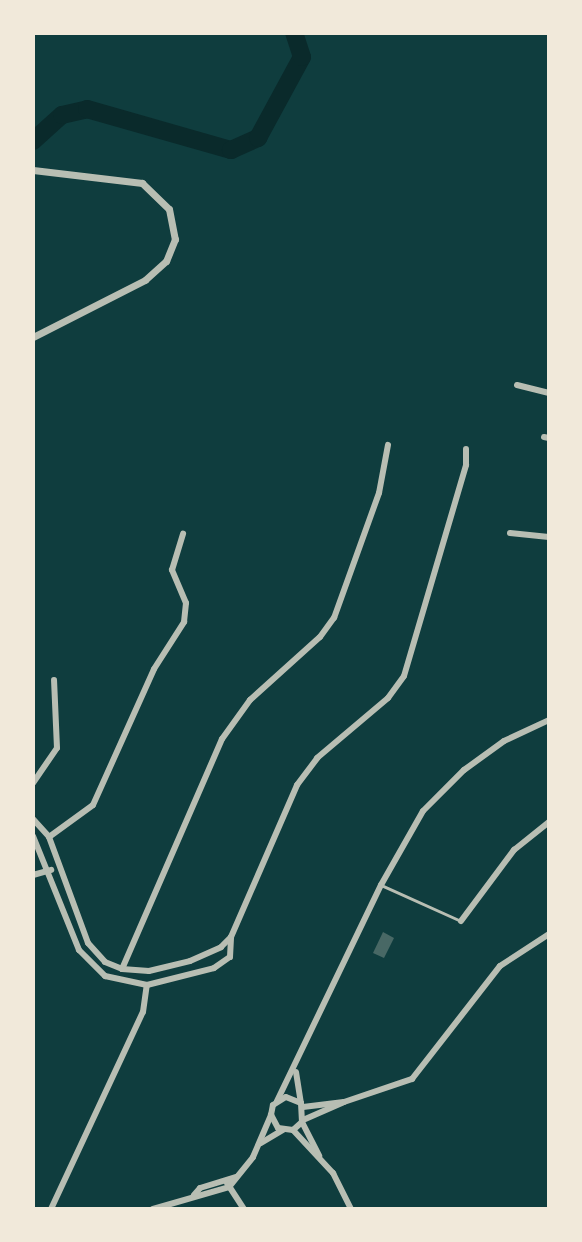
<!DOCTYPE html>
<html>
<head>
<meta charset="utf-8">
<style>
  body { margin:0 }
  #map { position:relative; width:582px; height:1242px; overflow:hidden; background:#0f3d3e; font-family:Quicksand,sans-serif }
  div>[style] { position:absolute }
  .river>* { height:18px; margin:-9px; padding:0 9px; transform-origin:9px; border-radius:9px; background:#0a2a2b }
  .building>* { inset:0; background:#486865 }
  .service>* { height:2.5px; margin:-1.25px; padding:0 1.25px; transform-origin:1.25px; border-radius:1.25px; background:#b8beb3 }
  .minor>* { height:6px; margin:-3px; padding:0 3px; transform-origin:3px; border-radius:3px; background:#b8beb3 }
  .tertiary>* { height:7px; margin:-3.5px; padding:0 3.5px; transform-origin:3.5px; border-radius:3.5px; background:#b8beb3 }
  span { translate:-50% -50%; white-space:nowrap; text-align:center; line-height:1.15; -webkit-text-stroke:6px #f1e9da; paint-order:stroke }
  .frame { position:absolute; inset:0; border:35px solid #f1e9da; pointer-events:none }
</style>
</head>
<body>
<div id="map">
  <div class="river">
    <div style="left:33px;top:141px;width:39px;rotate:-42deg"></div>
    <div style="left:62px;top:115px;width:26px;rotate:-13deg"></div>
    <div style="left:87px;top:109px;width:150px;rotate:15.9deg"></div>
    <div style="left:231px;top:150px;width:30px;rotate:-24deg"></div>
    <div style="left:258px;top:138px;width:92px;rotate:-61.5deg"></div>
    <div style="left:302px;top:57px;width:25px;rotate:-108deg"></div>
  </div>
  <div class="building">
    <div style="clip-path:polygon(383px 932px,394px 938px,384px 958px,373px 953px)"></div>
  </div>
  <div class="service">
    <div style="left:381px;top:885px;width:88px;rotate:24.2deg"></div>
  </div>
  <div class="minor">
    <div style="left:517px;top:385px;width:33px;rotate:14deg"></div>
    <div style="left:544px;top:437px;width:5px;rotate:11deg"></div>
    <div style="left:510px;top:533px;width:39px;rotate:6deg"></div>
    <div style="left:33px;top:783px;width:42px;rotate:-55.6deg"></div>
    <div style="left:57px;top:748px;width:68px;rotate:-92.5deg"></div>
    <div style="left:33px;top:819px;width:24px;rotate:48deg"></div>
    <div style="left:49px;top:837px;width:113px;rotate:69.8deg"></div>
    <div style="left:88px;top:943px;width:25px;rotate:48deg"></div>
    <div style="left:105px;top:962px;width:18px;rotate:22deg"></div>
    <div style="left:122px;top:969px;width:27px;rotate:4deg"></div>
    <div style="left:149px;top:971px;width:42px;rotate:-13.7deg"></div>
    <div style="left:190px;top:961px;width:34px;rotate:-24deg"></div>
    <div style="left:221px;top:947px;width:14px;rotate:-45deg"></div>
    <div style="left:231px;top:937px;width:166px;rotate:-66.5deg"></div>
    <div style="left:297px;top:785px;width:34px;rotate:-53deg"></div>
    <div style="left:317px;top:758px;width:93px;rotate:-40.2deg"></div>
    <div style="left:388px;top:698px;width:27px;rotate:-54deg"></div>
    <div style="left:404px;top:676px;width:220px;rotate:-73.6deg"></div>
    <div style="left:466px;top:465px;width:16px;rotate:-90deg"></div>
    <div style="left:33px;top:836px;width:123px;rotate:68deg"></div>
    <div style="left:79px;top:950px;width:37px;rotate:45deg"></div>
    <div style="left:105px;top:976px;width:43px;rotate:12.1deg"></div>
    <div style="left:147px;top:985px;width:69px;rotate:-14.2deg"></div>
    <div style="left:214px;top:968px;width:19px;rotate:-35deg"></div>
    <div style="left:230px;top:957px;width:20px;rotate:-87deg"></div>
    <div style="left:49px;top:837px;width:54px;rotate:-36deg"></div>
    <div style="left:93px;top:805px;width:149px;rotate:-65.8deg"></div>
    <div style="left:154px;top:669px;width:56px;rotate:-57.4deg"></div>
    <div style="left:184px;top:622px;width:19px;rotate:-84deg"></div>
    <div style="left:186px;top:603px;width:36px;rotate:-113deg"></div>
    <div style="left:172px;top:570px;width:38px;rotate:-73deg"></div>
    <div style="left:33px;top:875px;width:19px;rotate:-16deg"></div>
    <div style="left:461px;top:921px;width:89px;rotate:-53.3deg"></div>
    <div style="left:514px;top:850px;width:45px;rotate:-38.7deg"></div>
    <div style="left:122px;top:969px;width:251px;rotate:-66.5deg"></div>
    <div style="left:222px;top:739px;width:48px;rotate:-54.3deg"></div>
    <div style="left:250px;top:700px;width:94px;rotate:-42deg"></div>
    <div style="left:320px;top:637px;width:24px;rotate:-54deg"></div>
    <div style="left:334px;top:618px;width:133px;rotate:-70.2deg"></div>
    <div style="left:379px;top:493px;width:49px;rotate:-79.4deg"></div>
    <div style="left:296px;top:1072px;width:31px;rotate:81deg"></div>
    <div style="left:277px;top:1101px;width:240px;rotate:-64.3deg"></div>
    <div style="left:381px;top:885px;width:85px;rotate:-60.4deg"></div>
    <div style="left:423px;top:811px;width:58px;rotate:-45deg"></div>
    <div style="left:464px;top:770px;width:49px;rotate:-35.9deg"></div>
    <div style="left:504px;top:741px;width:50px;rotate:-25deg"></div>
    <div style="left:303px;top:1107px;width:41px;rotate:-7deg"></div>
    <div style="left:344px;top:1102px;width:72px;rotate:-18.7deg"></div>
    <div style="left:412px;top:1079px;width:143px;rotate:-52.1deg"></div>
    <div style="left:500px;top:966px;width:59px;rotate:-33.1deg"></div>
    <div style="left:303px;top:1120px;width:43px;rotate:-23.6deg"></div>
    <div style="left:302px;top:1122px;width:12px;rotate:138deg"></div>
    <div style="left:293px;top:1130px;width:15px;rotate:-172deg"></div>
    <div style="left:278px;top:1128px;width:15px;rotate:-118deg"></div>
    <div style="left:271px;top:1115px;width:10px;rotate:-79deg"></div>
    <div style="left:273px;top:1105px;width:15px;rotate:-32deg"></div>
    <div style="left:286px;top:1097px;width:16px;rotate:22deg"></div>
    <div style="left:301px;top:1103px;width:19px;rotate:87deg"></div>
    <div style="left:302px;top:1122px;width:38px;rotate:63deg"></div>
    <div style="left:293px;top:1130px;width:59px;rotate:47.1deg"></div>
    <div style="left:333px;top:1173px;width:40px;rotate:63.4deg"></div>
    <div style="left:261px;top:1143px;width:26px;rotate:-31deg"></div>
    <div style="left:227px;top:1183px;width:31px;rotate:57deg"></div>
    <div style="left:194px;top:1195px;width:9px;rotate:-49deg"></div>
    <div style="left:200px;top:1188px;width:38px;rotate:-17deg"></div>
    <div style="left:51px;top:1209px;width:217px;rotate:-65deg"></div>
    <div style="left:143px;top:1012px;width:27px;rotate:-82deg"></div>
    <div style="left:153px;top:1209px;width:79px;rotate:-16.1deg"></div>
    <div style="left:229px;top:1187px;width:38px;rotate:-51deg"></div>
    <div style="left:253px;top:1157px;width:46px;rotate:-66.8deg"></div>
  </div>
  <div class="tertiary">
    <div style="left:33px;top:170px;width:110px;rotate:6.8deg"></div>
    <div style="left:142px;top:183px;width:37px;rotate:44deg"></div>
    <div style="left:169px;top:209px;width:31px;rotate:79deg"></div>
    <div style="left:175px;top:239px;width:24px;rotate:112deg"></div>
    <div style="left:166px;top:261px;width:28px;rotate:138deg"></div>
    <div style="left:145px;top:280px;width:126px;rotate:153deg"></div>
  </div>
  <div class="frame"></div>
</div>
</body>
</html>
